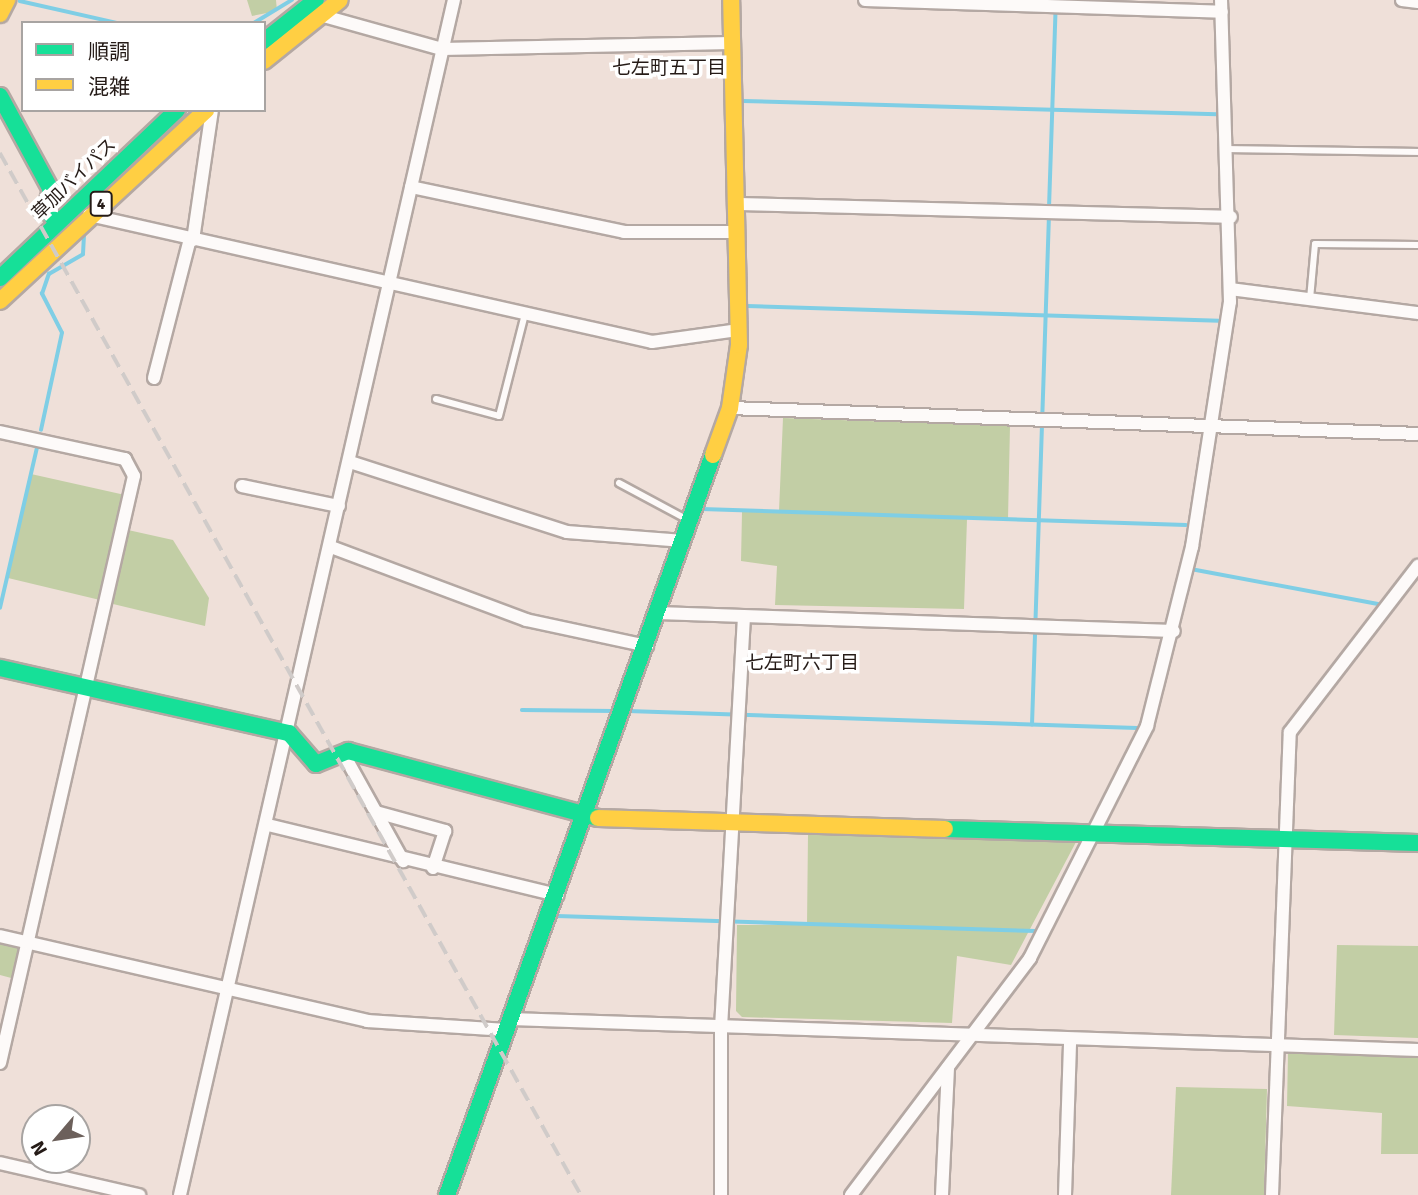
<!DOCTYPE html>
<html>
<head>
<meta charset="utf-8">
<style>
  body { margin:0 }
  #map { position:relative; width:1418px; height:1195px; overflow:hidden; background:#efe0d9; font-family:Signika,"Noto Sans JP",sans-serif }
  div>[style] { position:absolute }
  .green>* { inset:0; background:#c2cea5 }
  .stream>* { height:3.5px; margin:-1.75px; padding:0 1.75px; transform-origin:1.75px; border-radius:1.75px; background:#7fcee5 }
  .roads { filter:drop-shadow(2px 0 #b4a8a3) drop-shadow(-2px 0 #b4a8a3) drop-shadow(0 2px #b4a8a3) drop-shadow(0 -2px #b4a8a3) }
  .lane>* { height:6px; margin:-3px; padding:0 3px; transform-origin:3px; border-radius:3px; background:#fdfaf9 }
  .street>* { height:12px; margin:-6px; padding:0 6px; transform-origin:6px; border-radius:6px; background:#fdfaf9 }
  .fast>* { height:16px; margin:-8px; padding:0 8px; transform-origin:8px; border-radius:8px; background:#16e098 }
  .slow>* { height:16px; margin:-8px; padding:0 8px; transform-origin:8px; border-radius:8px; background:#ffcf43 }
  .rail>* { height:3.5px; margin-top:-1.75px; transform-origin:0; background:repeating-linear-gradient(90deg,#d0cbc9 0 14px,transparent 0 21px) }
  span { translate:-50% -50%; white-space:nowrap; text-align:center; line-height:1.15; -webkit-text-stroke:7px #fff; paint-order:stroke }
  .shield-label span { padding:2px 5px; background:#fff; border:2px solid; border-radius:5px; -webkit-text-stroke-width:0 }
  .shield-label { font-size:16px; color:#251b17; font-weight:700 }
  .street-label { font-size:18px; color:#251b17 }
  .neighbourhood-label { font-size:19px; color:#251b17 }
  .legend { position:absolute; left:21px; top:21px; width:245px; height:91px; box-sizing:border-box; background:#fff; border:2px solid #a8a4a2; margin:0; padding:9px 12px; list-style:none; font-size:21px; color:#251b17 }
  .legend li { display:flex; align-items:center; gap:14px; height:35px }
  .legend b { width:35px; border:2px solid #a8a4a2 }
  .north { position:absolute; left:21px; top:1104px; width:70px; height:70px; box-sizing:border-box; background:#fff; border:2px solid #a8a4a2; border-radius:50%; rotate:241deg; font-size:19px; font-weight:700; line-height:28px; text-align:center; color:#251b17 }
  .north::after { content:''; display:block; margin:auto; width:24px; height:32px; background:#6c605b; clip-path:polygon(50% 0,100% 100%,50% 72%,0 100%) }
</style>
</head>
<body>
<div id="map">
  <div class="green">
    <div style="clip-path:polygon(247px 0,276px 0,277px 11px,252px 16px)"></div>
    <div style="clip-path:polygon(783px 418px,1010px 426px,1008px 519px,967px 519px,964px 609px,775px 605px,777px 566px,741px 561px,742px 512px,779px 511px)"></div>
    <div style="clip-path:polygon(31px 474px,125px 495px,100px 600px,8px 578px)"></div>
    <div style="clip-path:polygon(128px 530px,173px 540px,209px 598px,205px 626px,113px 604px)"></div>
    <div style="clip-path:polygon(808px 834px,1076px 842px,1011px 965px,957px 956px,952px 1023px,742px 1017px,736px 1011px,737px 925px,807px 925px)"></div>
    <div style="clip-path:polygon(0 943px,20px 948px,15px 979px,0 975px)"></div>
    <div style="clip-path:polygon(1337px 945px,1418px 946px,1418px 1038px,1334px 1035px)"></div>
    <div style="clip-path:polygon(1288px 1052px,1418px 1055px,1418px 1154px,1381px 1154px,1382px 1113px,1287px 1106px)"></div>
    <div style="clip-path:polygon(1176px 1087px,1267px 1089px,1264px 1195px,1171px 1195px)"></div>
  </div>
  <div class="stream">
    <div style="left:20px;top:1px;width:100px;rotate:12.7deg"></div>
    <div style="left:254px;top:23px;width:44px;rotate:-31.2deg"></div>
    <div style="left:743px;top:101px;width:474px;rotate:1.6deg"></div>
    <div style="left:1049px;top:208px;width:208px;rotate:-88.1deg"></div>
    <div style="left:747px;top:306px;width:472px;rotate:1.8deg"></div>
    <div style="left:41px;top:430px;width:99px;rotate:-77.8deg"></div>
    <div style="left:62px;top:333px;width:44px;rotate:-117.1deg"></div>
    <div style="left:42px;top:294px;width:21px;rotate:-71deg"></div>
    <div style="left:49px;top:274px;width:39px;rotate:-30deg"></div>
    <div style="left:83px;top:254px;width:18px;rotate:-87deg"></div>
    <div style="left:702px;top:509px;width:484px;rotate:1.9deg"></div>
    <div style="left:1191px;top:569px;width:190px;rotate:10.6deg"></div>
    <div style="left:0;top:608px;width:168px;rotate:-77deg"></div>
    <div style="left:522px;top:710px;width:92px;rotate:0.6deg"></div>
    <div style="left:628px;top:711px;width:509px;rotate:1.91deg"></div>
    <div style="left:1032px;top:725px;width:510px;rotate:-88.09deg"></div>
    <div style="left:557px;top:916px;width:479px;rotate:1.8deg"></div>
  </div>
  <div class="roads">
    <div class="lane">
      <div style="left:1228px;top:149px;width:190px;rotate:0.9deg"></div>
      <div style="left:1310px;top:299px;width:55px;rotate:-84.8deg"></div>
      <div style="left:1315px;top:244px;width:103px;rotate:0.6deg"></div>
      <div style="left:436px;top:399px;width:65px;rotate:15.1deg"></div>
      <div style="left:499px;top:416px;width:105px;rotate:-75.7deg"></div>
      <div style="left:619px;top:483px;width:78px;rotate:28.2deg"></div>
    </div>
    <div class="street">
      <div style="left:865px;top:0;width:357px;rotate:1.9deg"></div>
      <div style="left:1402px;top:0;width:16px;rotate:7deg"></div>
      <div style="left:320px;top:15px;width:127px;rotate:15.6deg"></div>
      <div style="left:442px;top:49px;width:289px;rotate:-1.2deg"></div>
      <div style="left:411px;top:187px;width:218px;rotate:11.9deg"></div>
      <div style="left:624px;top:232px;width:113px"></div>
      <div style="left:736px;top:204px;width:495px;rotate:1.5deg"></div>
      <div style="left:89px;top:215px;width:577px;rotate:12.71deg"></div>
      <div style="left:652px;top:342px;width:88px;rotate:-7.9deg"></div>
      <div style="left:193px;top:240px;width:131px;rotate:-81.7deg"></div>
      <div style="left:1230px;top:289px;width:190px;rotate:7.3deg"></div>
      <div style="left:154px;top:378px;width:144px;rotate:-75.5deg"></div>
      <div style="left:730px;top:408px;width:688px;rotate:2.16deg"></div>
      <div style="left:0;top:432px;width:128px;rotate:12.2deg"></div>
      <div style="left:125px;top:459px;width:19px;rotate:62deg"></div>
      <div style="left:134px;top:476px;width:602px;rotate:102.86deg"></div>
      <div style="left:350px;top:462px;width:228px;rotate:17.9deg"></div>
      <div style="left:567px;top:532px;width:117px;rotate:4.4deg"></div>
      <div style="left:242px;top:486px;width:99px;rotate:11.7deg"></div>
      <div style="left:331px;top:547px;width:208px;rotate:20.5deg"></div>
      <div style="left:526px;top:620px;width:124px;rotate:12.1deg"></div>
      <div style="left:658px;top:613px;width:516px;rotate:2deg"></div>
      <div style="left:343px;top:753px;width:124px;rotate:60.9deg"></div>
      <div style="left:376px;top:812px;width:72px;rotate:15.4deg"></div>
      <div style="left:445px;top:831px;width:39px;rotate:108deg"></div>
      <div style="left:268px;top:825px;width:298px;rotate:13.6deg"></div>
      <div style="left:0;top:936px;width:377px;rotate:13deg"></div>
      <div style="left:367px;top:1021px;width:140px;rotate:3.7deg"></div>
      <div style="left:511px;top:1019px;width:908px;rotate:1.96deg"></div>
      <div style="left:0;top:1163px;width:143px;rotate:13deg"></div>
      <div style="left:180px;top:1195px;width:1226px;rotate:-77.09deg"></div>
      <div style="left:721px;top:1195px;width:167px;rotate:-90deg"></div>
      <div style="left:721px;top:1028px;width:411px;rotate:-86.8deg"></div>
      <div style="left:851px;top:1195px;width:297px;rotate:-52.9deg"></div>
      <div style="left:1030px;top:958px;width:260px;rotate:-63.2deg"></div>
      <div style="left:1147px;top:726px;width:185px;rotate:-75.9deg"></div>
      <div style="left:1192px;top:547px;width:248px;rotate:-81.2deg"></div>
      <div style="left:1230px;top:302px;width:302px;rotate:-91.7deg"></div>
      <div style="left:942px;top:1195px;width:128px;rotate:-87.3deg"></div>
      <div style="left:1065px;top:1195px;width:154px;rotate:-88.1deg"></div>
      <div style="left:1272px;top:1195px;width:463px;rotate:-87.8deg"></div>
      <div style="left:1290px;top:732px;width:210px;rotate:-52.4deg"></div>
    </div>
    <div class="fast">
      <div style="left:264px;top:41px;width:66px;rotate:-38.3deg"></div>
      <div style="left:0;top:96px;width:107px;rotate:61.5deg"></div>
      <div style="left:51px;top:190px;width:19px;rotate:106deg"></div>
      <div style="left:46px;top:208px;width:17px;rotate:54deg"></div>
      <div style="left:0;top:278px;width:244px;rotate:-43.5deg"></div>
      <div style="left:0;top:668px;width:296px;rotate:12.7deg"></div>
      <div style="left:289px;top:733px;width:41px;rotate:48.9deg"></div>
      <div style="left:316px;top:764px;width:35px;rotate:-22deg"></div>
      <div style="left:348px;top:751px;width:259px;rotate:15deg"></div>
      <div style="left:945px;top:829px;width:473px;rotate:1.7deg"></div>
      <div style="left:447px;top:1195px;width:786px;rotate:-70.23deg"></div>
    </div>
    <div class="slow">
      <div style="left:0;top:14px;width:16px;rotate:-63deg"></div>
      <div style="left:264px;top:61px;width:97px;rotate:-38.8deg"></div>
      <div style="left:0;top:301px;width:281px;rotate:-42.8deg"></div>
      <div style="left:713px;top:455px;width:50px;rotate:-70.1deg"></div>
      <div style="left:730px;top:408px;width:64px;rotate:-81.9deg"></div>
      <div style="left:739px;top:345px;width:345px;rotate:-91.3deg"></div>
      <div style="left:598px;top:818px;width:347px;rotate:1.8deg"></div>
    </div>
  </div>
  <div class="rail">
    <div style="left:0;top:153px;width:1193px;rotate:60.86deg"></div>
  </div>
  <div class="shield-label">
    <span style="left:101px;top:204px">4</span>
  </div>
  <div class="street-label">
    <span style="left:74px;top:179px;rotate:-44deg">草加バイパス</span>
  </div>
  <div class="neighbourhood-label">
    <span style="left:669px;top:69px">七左町五丁目</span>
    <span style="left:802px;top:664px">七左町六丁目</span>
  </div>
  <ul class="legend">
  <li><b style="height:9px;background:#16e098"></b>順調</li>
  <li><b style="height:9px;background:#ffcf43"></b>混雑</li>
  </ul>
  <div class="north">N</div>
</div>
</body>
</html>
